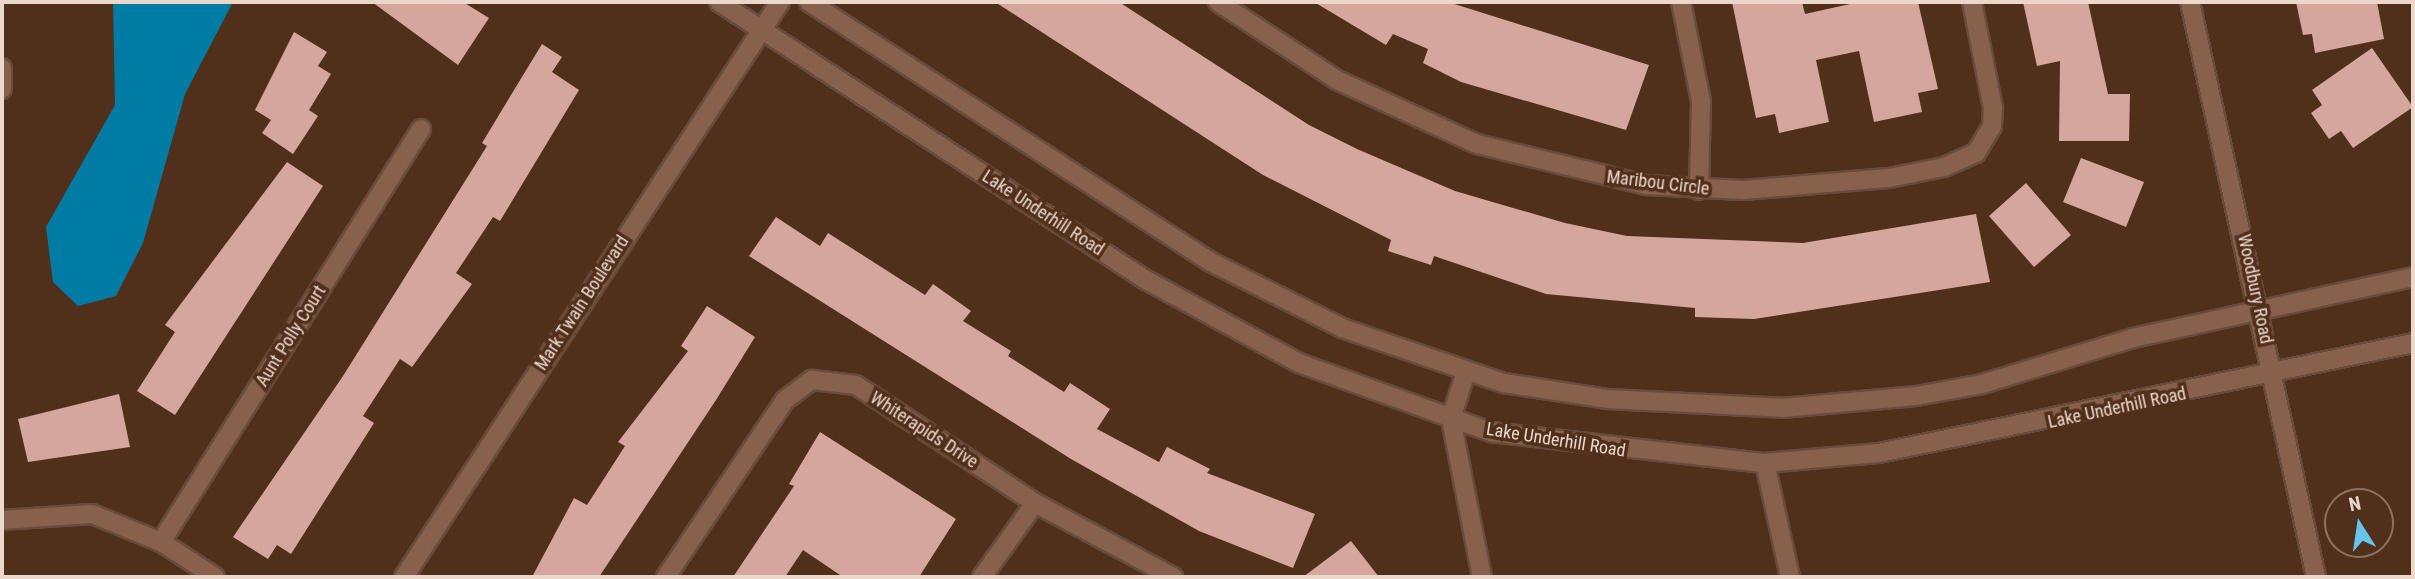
<!DOCTYPE html>
<html>
<head>
<meta charset="utf-8">
<style>
  body { margin:0 }
  #map { position:relative; width:2415px; height:579px; overflow:hidden; background:#502f1b; font-family:"Roboto Condensed",sans-serif }
  div>[style] { position:absolute }
  .water>* { inset:0; background:#007ba4 }
  .building>* { inset:0; background:#d5a69d }
  .roads { filter:drop-shadow(2px 0 #684c3b) drop-shadow(-2px 0 #684c3b) drop-shadow(0 2px #684c3b) drop-shadow(0 -2px #684c3b) }
  .minor>* { height:18px; margin:-9px; padding:0 9px; transform-origin:9px; border-radius:9px; background:#87614c }
  span { translate:-50% -50%; white-space:nowrap; text-align:center; line-height:1.15; -webkit-text-stroke:7px #502f1b; paint-order:stroke }
  .street-label { font-size:18px; color:#ecd7cb }
  .frame { position:absolute; inset:0; border:4px solid #ecd7cb; pointer-events:none }
  .north { position:absolute; left:2324px; top:488px; width:70px; height:70px; box-sizing:border-box; background:#502f1b; border:2px solid #8e7261; border-radius:50%; rotate:348deg; font-size:19px; font-weight:700; line-height:28px; text-align:center; color:#ecd7cb }
  .north::after { content:''; display:block; margin:auto; width:24px; height:32px; background:#67c4ef; clip-path:polygon(50% 0,100% 100%,50% 72%,0 100%) }
</style>
</head>
<body>
<div id="map">
  <div class="water">
    <div style="clip-path:polygon(113px 2px,233px 2px,185px 94px,143px 243px,116px 296px,78px 306px,53px 282px,46px 227px,115px 105px)"></div>
  </div>
  <div class="building">
    <div style="clip-path:polygon(372px 2px,463px 2px,489px 18px,458px 65px)"></div>
    <div style="clip-path:polygon(995px 2px,1119px 2px,1309px 125px,1357px 149px,1455px 191px,1565px 223px,1627px 236px,1803px 243px,1976px 214px,1990px 282px,1754px 319px,1695px 317px,1695px 308px,1546px 294px,1434px 256px,1431px 265px,1388px 251px,1391px 240px,1263px 175px)"></div>
    <div style="clip-path:polygon(1314px 2px,1448px 2px,1649px 65px,1626px 130px,1461px 82px,1423px 63px,1428px 49px,1393px 34px,1386px 45px)"></div>
    <div style="clip-path:polygon(1732px 2px,1802px 2px,1805px 14px,1859px 2px,1918px 2px,1938px 89px,1918px 93px,1922px 112px,1874px 122px,1859px 51px,1816px 60px,1829px 122px,1779px 133px,1775px 114px,1756px 118px)"></div>
    <div style="clip-path:polygon(2023px 2px,2088px 2px,2108px 94px,2130px 94px,2129px 141px,2059px 141px,2060px 61px,2037px 66px)"></div>
    <div style="clip-path:polygon(2296px 2px,2377px 2px,2384px 39px,2315px 53px,2312px 34px,2303px 35px)"></div>
    <div style="clip-path:polygon(294px 32px,327px 52px,318px 66px,331px 74px,309px 110px,318px 116px,293px 154px,262px 133px,271px 120px,255px 110px)"></div>
    <div style="clip-path:polygon(542px 44px,562px 57px,552px 72px,579px 90px,500px 221px,493px 217px,456px 273px,472px 284px,412px 367px,400px 359px,363px 416px,374px 423px,291px 554px,277px 545px,268px 559px,233px 537px,343px 376px,487px 146px,482px 143px)"></div>
    <div style="clip-path:polygon(2372px 48px,2413px 107px,2353px 148px,2341px 131px,2329px 139px,2311px 113px,2322px 105px,2312px 90px)"></div>
    <div style="clip-path:polygon(2081px 158px,2144px 182px,2126px 227px,2063px 202px)"></div>
    <div style="clip-path:polygon(287px 162px,323px 186px,175px 415px,137px 391px,175px 332px,165px 325px)"></div>
    <div style="clip-path:polygon(2026px 183px,2071px 235px,2034px 267px,1989px 216px)"></div>
    <div style="clip-path:polygon(776px 217px,820px 246px,828px 233px,925px 295px,933px 284px,971px 311px,963px 321px,1011px 351px,1008px 356px,1064px 392px,1070px 383px,1110px 409px,1097px 429px,1159px 462px,1167px 447px,1210px 469px,1207px 473px,1315px 514px,1293px 568px,1199px 531px,1071px 459px,749px 256px)"></div>
    <div style="clip-path:polygon(707px 306px,755px 337px,716px 400px,599px 577px,532px 577px,574px 498px,587px 505px,625px 446px,618px 442px,688px 351px,681px 346px)"></div>
    <div style="clip-path:polygon(119px 394px,130px 447px,28px 462px,18px 419px)"></div>
    <div style="clip-path:polygon(820px 432px,956px 519px,919px 577px,843px 577px,803px 550px,785px 577px,733px 577px,794px 486px,789px 484px)"></div>
    <div style="clip-path:polygon(1351px 541px,1379px 577px,1303px 577px)"></div>
  </div>
  <div class="roads">
    <div class="minor">
      <div style="left:719px;top:2px;width:510px;rotate:33.07deg"></div>
      <div style="left:1146px;top:280px;width:174px;rotate:28.5deg"></div>
      <div style="left:1299px;top:363px;width:204px;rotate:19.8deg"></div>
      <div style="left:1491px;top:432px;width:276px;rotate:6.5deg"></div>
      <div style="left:1765px;top:463px;width:114px;rotate:-5deg"></div>
      <div style="left:1879px;top:453px;width:545px;rotate:-11.64deg"></div>
      <div style="left:809px;top:2px;width:479px;rotate:32.9deg"></div>
      <div style="left:1211px;top:262px;width:147px;rotate:26.7deg"></div>
      <div style="left:1342px;top:328px;width:171px;rotate:18.8deg"></div>
      <div style="left:1504px;top:383px;width:104px;rotate:8.8deg"></div>
      <div style="left:1607px;top:399px;width:175px;rotate:2.9deg"></div>
      <div style="left:1782px;top:408px;width:135px;rotate:-5.1deg"></div>
      <div style="left:1916px;top:396px;width:67px;rotate:-10.3deg"></div>
      <div style="left:1982px;top:384px;width:158px;rotate:-16.9deg"></div>
      <div style="left:2133px;top:338px;width:287px;rotate:-12.3deg"></div>
      <div style="left:1218px;top:2px;width:142px;rotate:33.2deg"></div>
      <div style="left:1337px;top:80px;width:154px;rotate:24.6deg"></div>
      <div style="left:1477px;top:144px;width:175px;rotate:13.6deg"></div>
      <div style="left:1647px;top:185px;width:96px;rotate:3deg"></div>
      <div style="left:1743px;top:190px;width:146px;rotate:-4.7deg"></div>
      <div style="left:1889px;top:178px;width:56px;rotate:-11.3deg"></div>
      <div style="left:1944px;top:167px;width:35px;rotate:-24deg"></div>
      <div style="left:1976px;top:153px;width:31px;rotate:-59deg"></div>
      <div style="left:1992px;top:126px;width:18px;rotate:-87deg"></div>
      <div style="left:1993px;top:108px;width:108px;rotate:-101.2deg"></div>
      <div style="left:1681px;top:2px;width:101px;rotate:78.6deg"></div>
      <div style="left:1701px;top:101px;width:89px;rotate:91.3deg"></div>
      <div style="left:2190px;top:2px;width:589px;rotate:77.64deg"></div>
      <div style="left:2px;top:68px;width:21px;rotate:90deg"></div>
      <div style="left:1466px;top:371px;width:50px;rotate:107.4deg"></div>
      <div style="left:1451px;top:419px;width:161px;rotate:78.9deg"></div>
      <div style="left:1765px;top:463px;width:117px;rotate:77.6deg"></div>
      <div style="left:2px;top:520px;width:90px;rotate:-3.8deg"></div>
      <div style="left:92px;top:514px;width:74px;rotate:22.1deg"></div>
      <div style="left:161px;top:542px;width:64px;rotate:32.9deg"></div>
      <div style="left:161px;top:542px;width:488px;rotate:-57.8deg"></div>
      <div style="left:404px;top:577px;width:687px;rotate:-56.82deg"></div>
      <div style="left:666px;top:577px;width:213px;rotate:-56.1deg"></div>
      <div style="left:785px;top:400px;width:34px;rotate:-37deg"></div>
      <div style="left:812px;top:380px;width:44px;rotate:6.5deg"></div>
      <div style="left:856px;top:385px;width:214px;rotate:33.4deg"></div>
      <div style="left:1035px;top:503px;width:157px;rotate:28.2deg"></div>
      <div style="left:982px;top:577px;width:91px;rotate:-54.4deg"></div>
    </div>
  </div>
  <div class="street-label">
    <span style="left:1658px;top:183px;rotate:7deg">Maribou Circle</span>
    <span style="left:1043px;top:213px;rotate:33deg">Lake Underhill Road</span>
    <span style="left:2255px;top:289px;rotate:78deg">Woodbury Road</span>
    <span style="left:582px;top:303px;rotate:-57deg">Mark Twain Boulevard</span>
    <span style="left:291px;top:336px;rotate:-58deg">Aunt Polly Court</span>
    <span style="left:2117px;top:408px;rotate:-12deg">Lake Underhill Road</span>
    <span style="left:924px;top:430px;rotate:33deg">Whiterapids Drive</span>
    <span style="left:1556px;top:440px;rotate:9deg">Lake Underhill Road</span>
  </div>
  <div class="frame"></div>
  <div class="north">N</div>
</div>
</body>
</html>
